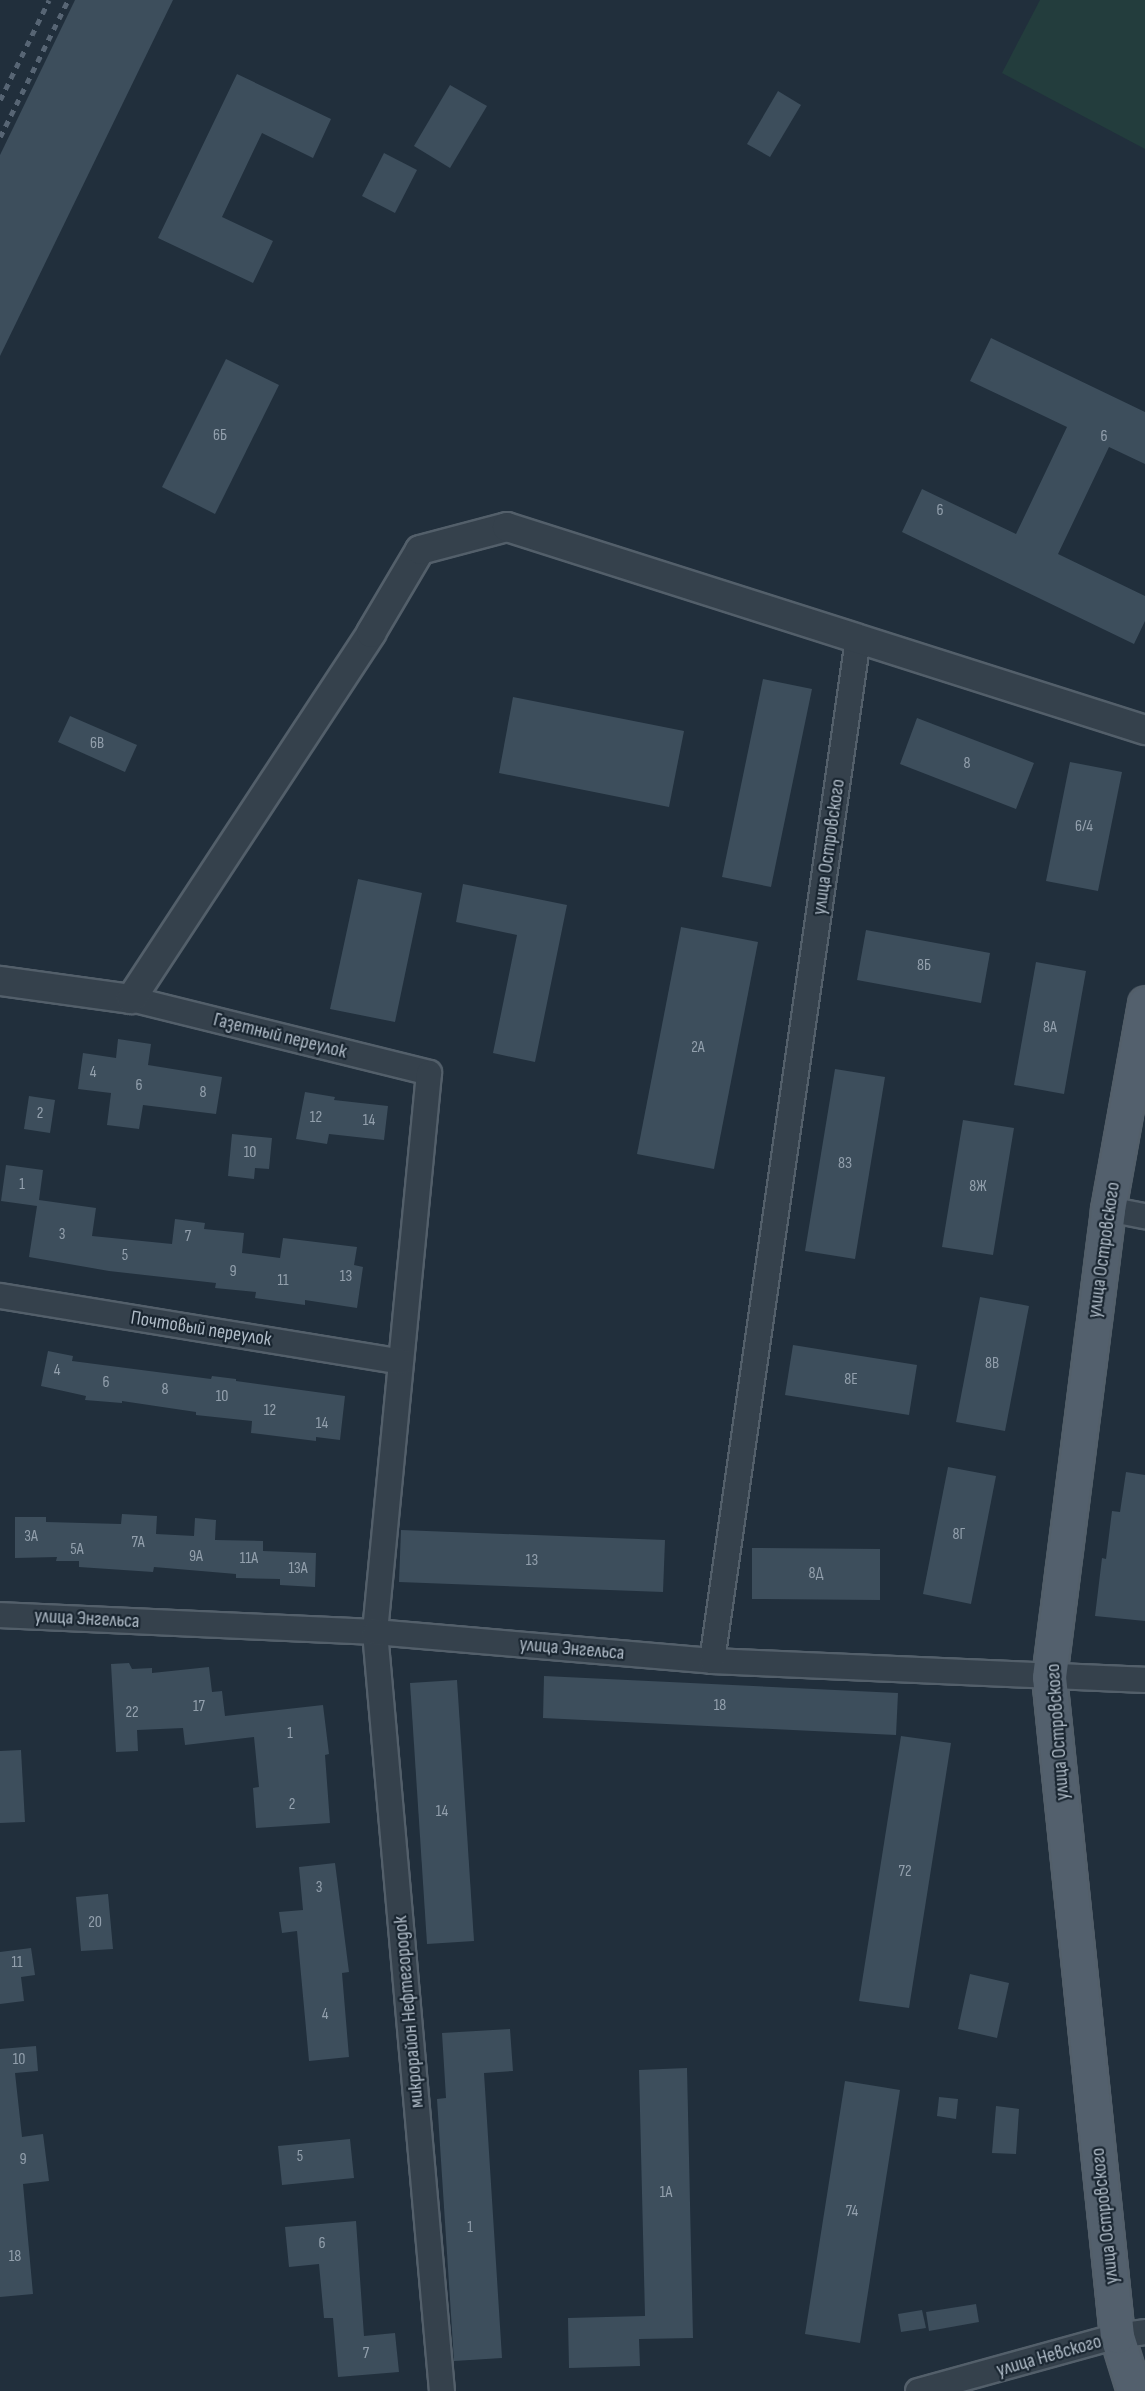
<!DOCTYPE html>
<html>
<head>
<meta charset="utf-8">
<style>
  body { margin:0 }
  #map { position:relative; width:1145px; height:2391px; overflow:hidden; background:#212f3c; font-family:"Sofia Sans Condensed",sans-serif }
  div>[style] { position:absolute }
  .green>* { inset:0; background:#233d3d }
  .building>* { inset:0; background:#3d4e5c }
  .roads { filter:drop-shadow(2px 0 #535f6a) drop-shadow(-2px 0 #535f6a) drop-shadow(0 2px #535f6a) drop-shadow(0 -2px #535f6a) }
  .minor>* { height:24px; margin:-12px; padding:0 12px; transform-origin:12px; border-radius:12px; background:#35414c }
  .tertiary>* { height:28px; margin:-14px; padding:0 14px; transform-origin:14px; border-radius:14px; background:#35414c }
  .primary>* { height:33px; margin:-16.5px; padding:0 16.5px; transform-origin:16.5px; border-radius:16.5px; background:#53606d }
  .rail>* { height:4.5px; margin-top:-2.25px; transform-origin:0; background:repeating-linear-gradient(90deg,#576574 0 6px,transparent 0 12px) }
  span { translate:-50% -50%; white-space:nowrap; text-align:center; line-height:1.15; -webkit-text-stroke:4.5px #1a2631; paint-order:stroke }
  .number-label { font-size:16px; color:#93a0ad }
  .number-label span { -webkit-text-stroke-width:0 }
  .street-label { font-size:20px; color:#b0bcc8 }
</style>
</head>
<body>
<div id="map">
  <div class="green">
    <div style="clip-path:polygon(1040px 0,1145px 0,1145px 149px,1002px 73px)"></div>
  </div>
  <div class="building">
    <div style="clip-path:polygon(75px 0,173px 0,0 356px,0 155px)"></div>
    <div style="clip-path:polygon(237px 74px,331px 119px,313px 158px,262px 133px,222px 217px,273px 241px,253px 283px,158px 238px)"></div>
    <div style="clip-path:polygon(450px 85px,487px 106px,450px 168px,414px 146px)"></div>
    <div style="clip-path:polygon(778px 91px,801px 105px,770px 157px,747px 144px)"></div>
    <div style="clip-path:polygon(384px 153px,417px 170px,395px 213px,362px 196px)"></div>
    <div style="clip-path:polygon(991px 338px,1145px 412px,1145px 464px,1109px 447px,1058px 554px,1145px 596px,1145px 621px,1134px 644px,902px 532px,922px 489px,1016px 534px,1067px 427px,970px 381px)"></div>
    <div style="clip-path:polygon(226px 359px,279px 385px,215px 514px,162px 487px)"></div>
    <div style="clip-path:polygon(763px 679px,812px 689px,771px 887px,722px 877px)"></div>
    <div style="clip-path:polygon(513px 697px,684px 731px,669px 807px,499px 773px)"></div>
    <div style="clip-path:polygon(70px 716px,137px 745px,125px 772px,58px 742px)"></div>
    <div style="clip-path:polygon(917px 718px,1034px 763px,1016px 809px,900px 764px)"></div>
    <div style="clip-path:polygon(1070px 762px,1122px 772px,1098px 891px,1046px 881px)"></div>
    <div style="clip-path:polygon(358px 879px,422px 893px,395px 1022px,330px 1009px)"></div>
    <div style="clip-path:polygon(463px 884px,567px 905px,535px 1062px,493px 1053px,517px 935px,456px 922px)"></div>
    <div style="clip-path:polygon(681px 927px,758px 942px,714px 1169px,637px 1154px)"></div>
    <div style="clip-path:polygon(866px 930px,990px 953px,981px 1003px,857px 980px)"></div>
    <div style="clip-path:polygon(1036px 962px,1086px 971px,1064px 1094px,1014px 1085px)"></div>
    <div style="clip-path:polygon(118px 1039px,151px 1044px,148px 1065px,222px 1077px,216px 1114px,143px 1105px,139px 1129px,107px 1125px,111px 1093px,78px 1089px,83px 1053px,116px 1058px)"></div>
    <div style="clip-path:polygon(835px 1069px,885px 1077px,855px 1259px,805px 1251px)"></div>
    <div style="clip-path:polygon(305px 1092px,335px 1097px,334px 1100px,388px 1106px,384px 1140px,329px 1134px,327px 1144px,296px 1139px)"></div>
    <div style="clip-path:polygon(29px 1096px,55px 1100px,50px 1133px,24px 1129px)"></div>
    <div style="clip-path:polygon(963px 1120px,1014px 1128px,993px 1255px,942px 1247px)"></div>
    <div style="clip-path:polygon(232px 1134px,272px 1138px,269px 1169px,255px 1168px,254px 1179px,228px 1176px)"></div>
    <div style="clip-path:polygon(6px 1165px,43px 1170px,39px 1200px,96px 1208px,92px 1236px,172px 1244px,175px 1219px,205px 1223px,204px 1229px,244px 1233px,242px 1253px,280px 1258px,283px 1238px,357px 1247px,354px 1265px,363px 1267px,357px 1308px,305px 1300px,305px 1305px,255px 1298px,256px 1292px,215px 1288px,216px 1283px,109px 1271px,29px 1257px,37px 1206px,1px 1201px)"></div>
    <div style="clip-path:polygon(980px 1297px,1029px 1306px,1005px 1431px,956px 1422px)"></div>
    <div style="clip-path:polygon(793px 1345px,917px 1365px,909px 1415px,785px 1395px)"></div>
    <div style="clip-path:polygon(48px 1351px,73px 1356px,72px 1361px,211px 1379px,212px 1376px,236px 1379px,236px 1381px,345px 1396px,340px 1440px,316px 1437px,316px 1441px,251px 1433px,252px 1421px,196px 1415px,196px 1412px,122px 1401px,122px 1403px,85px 1400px,86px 1396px,41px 1386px)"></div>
    <div style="clip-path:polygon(948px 1467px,996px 1476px,971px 1604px,923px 1594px)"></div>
    <div style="clip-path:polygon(1126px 1472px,1145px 1475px,1145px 1621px,1095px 1616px,1102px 1558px,1106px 1559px,1112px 1511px,1120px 1512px)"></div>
    <div style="clip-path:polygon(122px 1514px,157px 1516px,156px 1534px,194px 1536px,195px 1518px,216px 1520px,215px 1540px,263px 1541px,263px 1551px,316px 1553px,315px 1587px,280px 1585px,280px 1579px,236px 1578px,236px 1574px,154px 1567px,153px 1572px,79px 1567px,79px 1561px,56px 1561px,57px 1557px,15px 1558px,15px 1517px,46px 1517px,46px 1522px,121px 1524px)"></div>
    <div style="clip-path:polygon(401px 1530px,665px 1540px,663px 1592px,399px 1582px)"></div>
    <div style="clip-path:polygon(752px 1548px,880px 1549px,880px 1600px,752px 1599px)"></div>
    <div style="clip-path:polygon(129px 1663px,132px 1669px,152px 1668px,152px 1673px,209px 1667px,212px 1692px,222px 1691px,225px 1716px,323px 1705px,329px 1754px,325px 1755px,330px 1823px,256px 1828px,253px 1788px,259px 1787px,254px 1737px,185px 1745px,183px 1728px,137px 1730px,138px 1751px,116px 1752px,111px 1664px)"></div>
    <div style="clip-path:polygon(544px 1676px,898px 1693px,896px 1735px,543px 1718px)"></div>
    <div style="clip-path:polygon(457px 1680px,474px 1941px,427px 1944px,410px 1683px)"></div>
    <div style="clip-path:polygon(901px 1736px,951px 1743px,909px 2008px,859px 2001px)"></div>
    <div style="clip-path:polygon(21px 1750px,25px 1822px,0 1823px,0 1751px)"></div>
    <div style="clip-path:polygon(335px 1863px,349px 1972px,342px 1973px,349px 2057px,309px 2061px,297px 1931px,282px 1933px,279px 1912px,303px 1910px,299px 1867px)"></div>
    <div style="clip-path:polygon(108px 1894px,113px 1949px,81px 1951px,76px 1897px)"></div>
    <div style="clip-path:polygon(31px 1948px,35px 1975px,21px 1977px,24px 2001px,0 2004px,0 1952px)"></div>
    <div style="clip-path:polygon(970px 1974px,1009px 1983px,997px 2038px,958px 2029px)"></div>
    <div style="clip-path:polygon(510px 2029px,513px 2071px,484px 2073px,502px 2358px,454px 2361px,437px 2099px,446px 2098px,442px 2033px)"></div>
    <div style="clip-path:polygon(36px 2046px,38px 2071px,15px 2073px,22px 2137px,43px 2134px,49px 2181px,23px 2184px,33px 2294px,0 2297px,0 2049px)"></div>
    <div style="clip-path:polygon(687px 2068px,693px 2338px,639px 2339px,640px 2366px,569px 2368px,568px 2318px,645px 2316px,639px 2070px)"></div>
    <div style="clip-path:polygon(845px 2081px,900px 2090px,860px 2343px,805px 2334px)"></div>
    <div style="clip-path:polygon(939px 2097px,958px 2099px,956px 2119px,937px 2116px)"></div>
    <div style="clip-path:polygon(996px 2106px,1019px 2109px,1016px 2154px,992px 2153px)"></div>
    <div style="clip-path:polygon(350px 2139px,354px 2178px,282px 2185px,278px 2146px)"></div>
    <div style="clip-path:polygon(356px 2221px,364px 2336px,395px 2333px,399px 2372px,338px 2377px,333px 2318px,324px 2318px,319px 2264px,289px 2267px,285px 2227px)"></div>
    <div style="clip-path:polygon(976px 2304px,979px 2322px,929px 2331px,926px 2312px)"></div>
    <div style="clip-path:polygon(922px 2310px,926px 2328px,901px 2332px,898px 2314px)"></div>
  </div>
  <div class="roads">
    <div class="minor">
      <div style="left:131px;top:999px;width:307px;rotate:13.9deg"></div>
      <div style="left:429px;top:1073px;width:562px;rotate:95.52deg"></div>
      <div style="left:375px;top:1632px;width:762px;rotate:84.96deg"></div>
      <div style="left:1108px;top:1209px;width:38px;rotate:11deg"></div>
      <div style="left:0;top:1296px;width:406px;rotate:9.3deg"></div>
      <div style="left:0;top:1615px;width:375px;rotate:2.6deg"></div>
      <div style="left:375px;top:1632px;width:338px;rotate:4.9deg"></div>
      <div style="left:712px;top:1661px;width:433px;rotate:2.5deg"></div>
      <div style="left:712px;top:1661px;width:1032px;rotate:-81.87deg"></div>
      <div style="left:918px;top:2391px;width:206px;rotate:-15.4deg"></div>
      <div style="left:1117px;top:2336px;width:28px;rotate:-8deg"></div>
    </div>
    <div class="tertiary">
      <div style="left:0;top:981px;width:132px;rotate:7.8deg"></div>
      <div style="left:131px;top:999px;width:438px;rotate:-56.7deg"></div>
      <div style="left:371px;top:633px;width:96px;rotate:-59.4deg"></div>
      <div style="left:420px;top:550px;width:90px;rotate:-14.8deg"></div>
      <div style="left:507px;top:527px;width:670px;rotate:17.65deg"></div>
    </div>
    <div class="primary">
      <div style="left:1134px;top:2391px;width:58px;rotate:-107.2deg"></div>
      <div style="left:1117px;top:2336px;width:662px;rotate:-95.89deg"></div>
      <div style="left:1049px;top:1677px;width:472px;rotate:-82.8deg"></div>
      <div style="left:1108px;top:1209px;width:209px;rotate:-79.8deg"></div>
    </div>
  </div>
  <div class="rail">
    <div style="left:0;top:100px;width:111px;rotate:-63.9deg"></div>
    <div style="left:0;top:137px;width:153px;rotate:-63.6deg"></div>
  </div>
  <div class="number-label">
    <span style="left:220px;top:436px">6Б</span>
    <span style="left:1104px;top:437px">6</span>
    <span style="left:940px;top:511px">6</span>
    <span style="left:97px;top:744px">6В</span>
    <span style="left:967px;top:764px">8</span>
    <span style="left:1084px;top:827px">6/4</span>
    <span style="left:924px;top:966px">8Б</span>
    <span style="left:1050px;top:1028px">8А</span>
    <span style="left:698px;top:1048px">2А</span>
    <span style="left:93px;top:1073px">4</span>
    <span style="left:139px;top:1086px">6</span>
    <span style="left:203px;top:1093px">8</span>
    <span style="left:40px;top:1114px">2</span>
    <span style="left:316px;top:1118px">12</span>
    <span style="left:369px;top:1121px">14</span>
    <span style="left:250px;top:1153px">10</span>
    <span style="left:845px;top:1164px">8З</span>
    <span style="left:22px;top:1185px">1</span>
    <span style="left:978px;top:1187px">8Ж</span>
    <span style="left:62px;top:1235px">3</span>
    <span style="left:188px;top:1237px">7</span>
    <span style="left:125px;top:1256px">5</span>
    <span style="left:233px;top:1272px">9</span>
    <span style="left:346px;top:1277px">13</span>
    <span style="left:283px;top:1281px">11</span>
    <span style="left:992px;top:1364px">8В</span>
    <span style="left:57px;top:1371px">4</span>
    <span style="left:851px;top:1380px">8Е</span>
    <span style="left:106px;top:1383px">6</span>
    <span style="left:165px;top:1390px">8</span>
    <span style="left:222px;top:1397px">10</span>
    <span style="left:270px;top:1411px">12</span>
    <span style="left:322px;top:1424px">14</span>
    <span style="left:959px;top:1535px">8Г</span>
    <span style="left:31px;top:1537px">3А</span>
    <span style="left:138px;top:1543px">7А</span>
    <span style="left:77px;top:1550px">5А</span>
    <span style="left:196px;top:1557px">9А</span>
    <span style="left:249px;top:1559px">11А</span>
    <span style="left:532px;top:1561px">13</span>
    <span style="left:298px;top:1569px">13А</span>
    <span style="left:816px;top:1574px">8Д</span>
    <span style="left:720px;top:1706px">18</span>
    <span style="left:199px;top:1707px">17</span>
    <span style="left:132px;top:1713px">22</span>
    <span style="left:290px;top:1734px">1</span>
    <span style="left:292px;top:1805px">2</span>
    <span style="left:442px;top:1812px">14</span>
    <span style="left:905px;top:1872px">72</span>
    <span style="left:319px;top:1888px">3</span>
    <span style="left:95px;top:1923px">20</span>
    <span style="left:17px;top:1963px">11</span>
    <span style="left:325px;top:2015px">4</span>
    <span style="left:19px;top:2060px">10</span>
    <span style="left:300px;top:2157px">5</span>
    <span style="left:23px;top:2160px">9</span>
    <span style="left:666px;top:2193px">1А</span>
    <span style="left:852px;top:2212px">74</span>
    <span style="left:470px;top:2228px">1</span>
    <span style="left:322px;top:2244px">6</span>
    <span style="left:15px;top:2257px">18</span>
    <span style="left:366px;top:2354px">7</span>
  </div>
  <div class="street-label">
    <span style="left:829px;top:847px;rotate:-82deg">улица Островского</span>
    <span style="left:280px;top:1036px;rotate:14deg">Газетный переулок</span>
    <span style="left:1104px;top:1250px;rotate:-82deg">улица Островского</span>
    <span style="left:201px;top:1329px;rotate:9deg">Почтовый переулок</span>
    <span style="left:87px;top:1619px;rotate:3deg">улица Энгельса</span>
    <span style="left:572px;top:1649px;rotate:5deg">улица Энгельса</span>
    <span style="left:1058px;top:1732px;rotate:-94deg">улица Островского</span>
    <span style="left:409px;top:2012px;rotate:-95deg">микрорайон Нефтегородок</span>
    <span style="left:1105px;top:2216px;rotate:-96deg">улица Островского</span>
    <span style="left:1049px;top:2356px;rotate:-16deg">улица Невского</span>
  </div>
</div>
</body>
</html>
